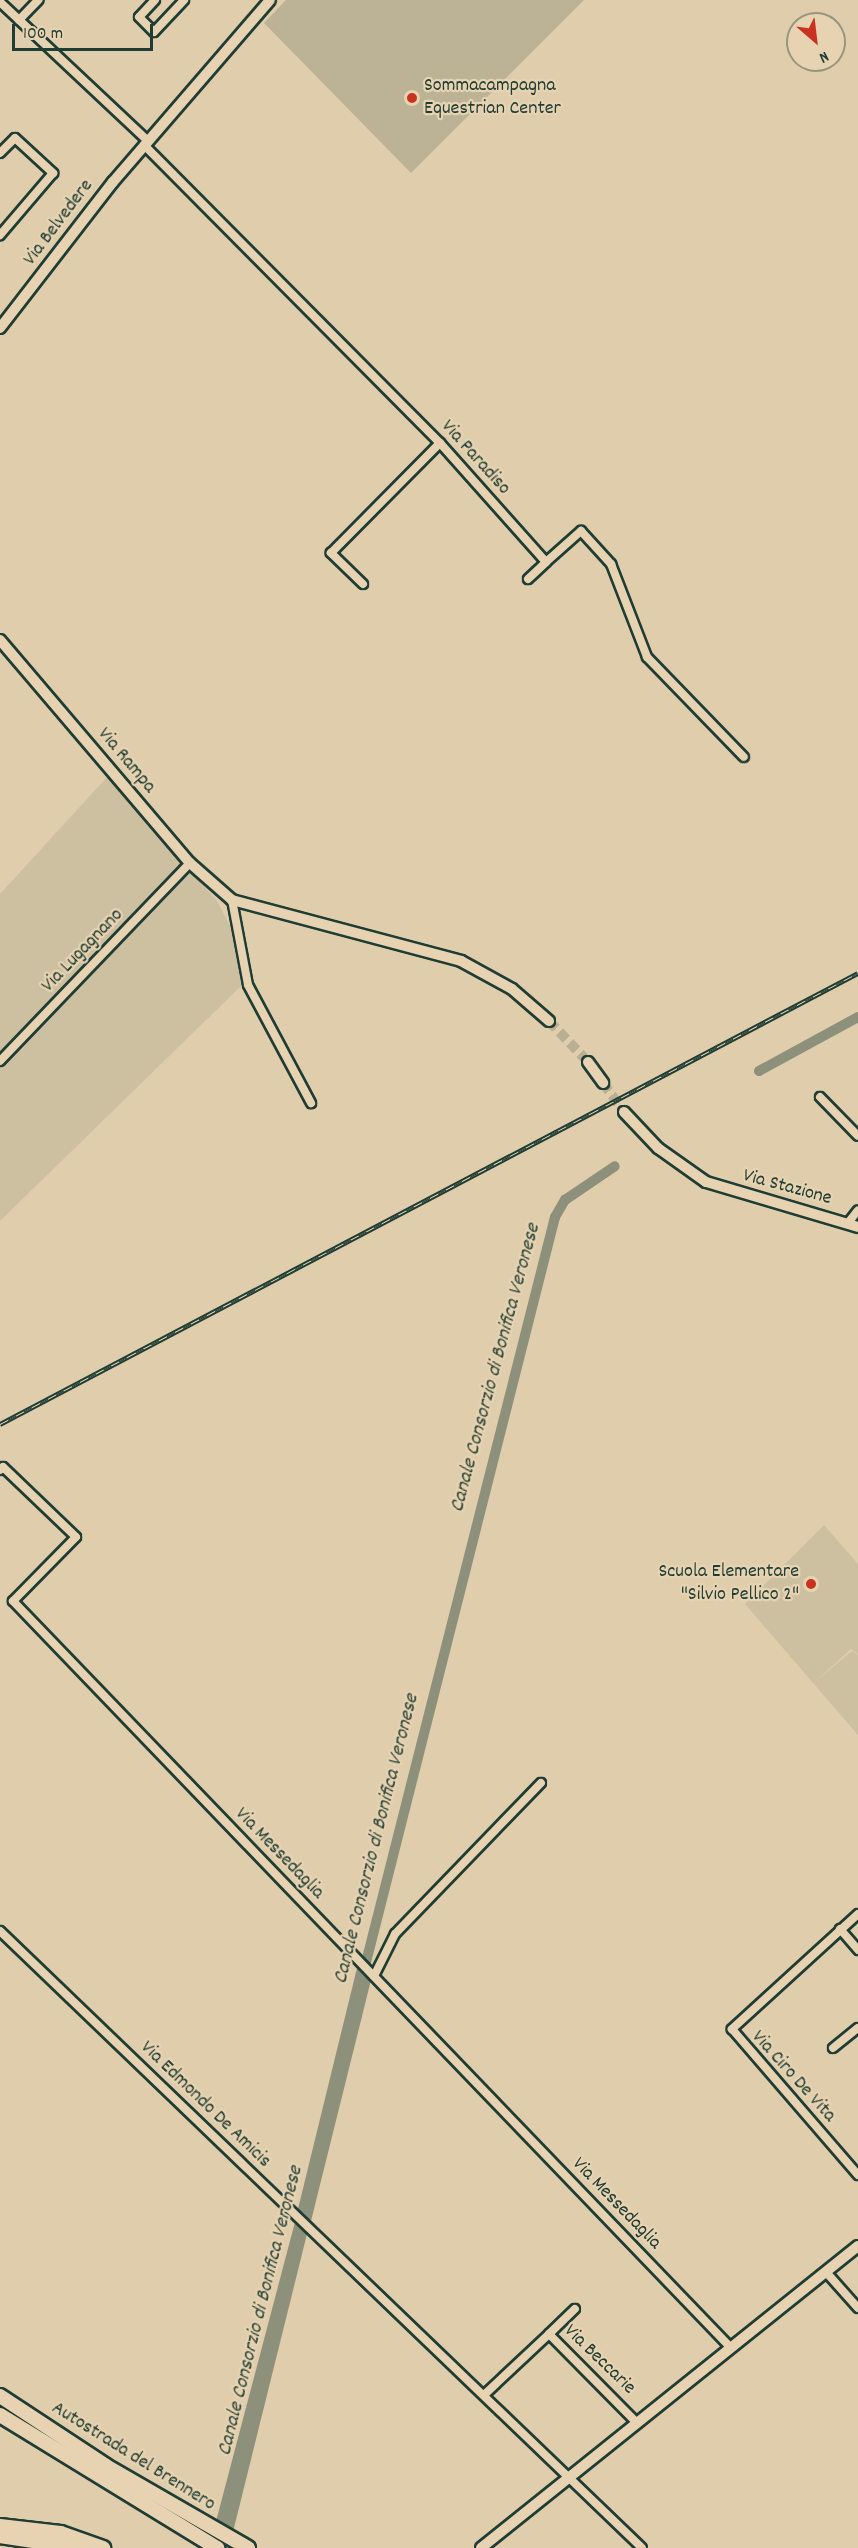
<!DOCTYPE html>
<html>
<head>
<meta charset="utf-8">
<style>
  body { margin:0 }
  #map { position:relative; width:858px; height:2548px; overflow:hidden; background:#dfcdac; font-family:Dekko,sans-serif }
  div>[style] { position:absolute }
  .built>* { inset:0; background:#cdc0a1 }
  .green>* { inset:0; background:#bcb296 }
  .water>* { inset:0; background:#8d907a }
  .canal>* { height:10px; margin:-5px; padding:0 5px; transform-origin:5px; border-radius:5px; background:#8d907a }
  .secondary-tunnel>* { height:10px; margin-top:-5px; transform-origin:0; background:repeating-linear-gradient(90deg,#b9b094 0 10px,transparent 0 15px) }
  .roads { filter:drop-shadow(2px 0 #1f3d34) drop-shadow(-2px 0 #1f3d34) drop-shadow(0 2px #1f3d34) drop-shadow(0 -2px #1f3d34) }
  .street>* { height:8px; margin:-4px; padding:0 4px; transform-origin:4px; border-radius:4px; background:#e7d3b1 }
  .secondary>* { height:10px; margin:-5px; padding:0 5px; transform-origin:5px; border-radius:5px; background:#e7d3b1 }
  .highway>* { height:14px; margin:-7px; padding:0 7px; transform-origin:7px; border-radius:7px; background:#e7d3b1 }
  .rail>* { height:5px; margin-top:-2.5px; transform-origin:0; background:repeating-linear-gradient(90deg,#e7d3b1 0 9px,#1f3d34 0 18px); box-sizing:border-box; border-block:2px solid #1f3d34 }
  .dots>* { width:16px; height:16px; translate:-50% -50%; box-sizing:border-box; border:3px solid #e7d3b1; border-radius:50% }
  span { translate:-50% -50%; white-space:nowrap; text-align:center; line-height:1.15; -webkit-text-stroke:4.5px #e7d3b1; paint-order:stroke }
  .poi-label { font-size:20px; color:#1f3d34 }
  .left { translate:0 -50%; text-align:left }
  .right { translate:-100% -50%; text-align:right }
  .street-label { font-size:20px; color:#1f3d34 }
  .water-label { font-size:21px; color:#30493e; font-style:italic }
  .north { position:absolute; left:786px; top:12px; width:60px; height:60px; box-sizing:border-box; background:#e7d3b1; border:2px solid #97977f; border-radius:50%; rotate:152deg; font-size:16px; font-weight:700; line-height:24px; text-align:center; color:#1f3d34 }
  .north::after { content:''; display:block; margin:auto; width:21px; height:27px; background:#c8321e; clip-path:polygon(50% 0,100% 100%,50% 72%,0 100%) }
  .scale { position:absolute; left:12px; top:24px; width:141px; height:27px; box-sizing:border-box; border:3px solid #1f3d34; border-top:0; padding-left:8px; font-size:18px; line-height:21px; white-space:nowrap; color:#1f3d34; -webkit-text-stroke:4px #e7d3b1; paint-order:stroke }
</style>
</head>
<body>
<div id="map">
  <div class="built">
    <div style="clip-path:polygon(108px 776px,217px 901px,230px 926px,242px 985px,0 1221px,0 894px)"></div>
    <div style="clip-path:polygon(824px 1525px,858px 1564px,858px 1654px,851px 1649px,817px 1680px,852px 1651px,858px 1655px,858px 1735px,745px 1604px)"></div>
  </div>
  <div class="green">
    <div style="clip-path:polygon(286px 0,584px 0,411px 173px,264px 23px)"></div>
  </div>
  <div class="water">
    <div style="clip-path:polygon(357px 1968px,371px 1980px,310px 2225px,297px 2213px)"></div>
    <div style="clip-path:polygon(295px 2222px,307px 2234px,229px 2548px,209px 2548px)"></div>
  </div>
  <div class="canal">
    <div style="left:759px;top:1071px;width:113px;rotate:-28.6deg"></div>
    <div style="left:360px;top:1986px;width:793px;rotate:-75.77deg"></div>
    <div style="left:555px;top:1217px;width:20px;rotate:-60deg"></div>
    <div style="left:565px;top:1200px;width:60px;rotate:-34.2deg"></div>
  </div>
  <div class="secondary-tunnel">
    <div style="left:549px;top:1021px;width:57px;rotate:46.4deg"></div>
    <div style="left:603px;top:1083px;width:36px;rotate:54deg"></div>
  </div>
  <div class="roads">
    <div class="street">
      <div style="left:155px;top:0;width:23px;rotate:133deg"></div>
      <div style="left:139px;top:17px;width:21px;rotate:45deg"></div>
      <div style="left:154px;top:32px;width:44px;rotate:-46.8deg"></div>
      <div style="left:0;top:2px;width:203px;rotate:43.2deg"></div>
      <div style="left:19px;top:20px;width:28px;rotate:-46deg"></div>
      <div style="left:144px;top:145px;width:420px;rotate:45.2deg"></div>
      <div style="left:440px;top:443px;width:159px;rotate:48.3deg"></div>
      <div style="left:546px;top:562px;width:47px;rotate:-41.5deg"></div>
      <div style="left:581px;top:531px;width:45px;rotate:47.7deg"></div>
      <div style="left:611px;top:564px;width:100px;rotate:68.8deg"></div>
      <div style="left:647px;top:657px;width:139px;rotate:45.9deg"></div>
      <div style="left:0;top:153px;width:21px;rotate:-45deg"></div>
      <div style="left:15px;top:138px;width:52px;rotate:42.6deg"></div>
      <div style="left:53px;top:173px;width:82px;rotate:130.5deg"></div>
      <div style="left:528px;top:579px;width:25px;rotate:-43deg"></div>
      <div style="left:363px;top:584px;width:45px;rotate:-135.9deg"></div>
      <div style="left:331px;top:553px;width:155px;rotate:-45.3deg"></div>
      <div style="left:232px;top:900px;width:86px;rotate:79.3deg"></div>
      <div style="left:248px;top:985px;width:134px;rotate:61.9deg"></div>
      <div style="left:0;top:1061px;width:274px;rotate:-46.2deg"></div>
      <div style="left:820px;top:1097px;width:54px;rotate:45.7deg"></div>
      <div style="left:848px;top:1223px;width:16px;rotate:-52deg"></div>
      <div style="left:0;top:1470px;width:4px;rotate:-45deg"></div>
      <div style="left:3px;top:1467px;width:101px;rotate:43.8deg"></div>
      <div style="left:76px;top:1537px;width:90px;rotate:134.5deg"></div>
      <div style="left:13px;top:1601px;width:1036px;rotate:46.13deg"></div>
      <div style="left:858px;top:1914px;width:171px;rotate:137.6deg"></div>
      <div style="left:732px;top:2029px;width:193px;rotate:49.2deg"></div>
      <div style="left:840px;top:1929px;width:28px;rotate:49deg"></div>
      <div style="left:0;top:1931px;width:890px;rotate:43.86deg"></div>
      <div style="left:374px;top:1976px;width:47px;rotate:-63.4deg"></div>
      <div style="left:395px;top:1934px;width:210px;rotate:-46deg"></div>
      <div style="left:833px;top:2048px;width:32px;rotate:-39deg"></div>
      <div style="left:826px;top:2272px;width:48px;rotate:48.4deg"></div>
      <div style="left:549px;top:2334px;width:36px;rotate:-44deg"></div>
      <div style="left:484px;top:2395px;width:89px;rotate:-43.2deg"></div>
      <div style="left:549px;top:2334px;width:124px;rotate:45.3deg"></div>
    </div>
    <div class="secondary">
      <div style="left:0;top:328px;width:185px;rotate:-52.3deg"></div>
      <div style="left:113px;top:182px;width:240px;rotate:-49.2deg"></div>
      <div style="left:0;top:640px;width:293px;rotate:49.6deg"></div>
      <div style="left:190px;top:863px;width:56px;rotate:41.4deg"></div>
      <div style="left:232px;top:900px;width:237px;rotate:14.9deg"></div>
      <div style="left:461px;top:961px;width:58px;rotate:28.8deg"></div>
      <div style="left:512px;top:989px;width:49px;rotate:40.9deg"></div>
      <div style="left:588px;top:1062px;width:26px;rotate:54deg"></div>
      <div style="left:624px;top:1112px;width:50px;rotate:46.6deg"></div>
      <div style="left:658px;top:1148px;width:59px;rotate:35.3deg"></div>
      <div style="left:706px;top:1182px;width:159px;rotate:16.5deg"></div>
      <div style="left:481px;top:2548px;width:483px;rotate:-38.7deg"></div>
    </div>
    <div class="highway">
      <div style="left:0;top:2396px;width:127px;rotate:33.4deg"></div>
      <div style="left:106px;top:2466px;width:164px;rotate:30deg"></div>
      <div style="left:0;top:2415px;width:255px;rotate:31.5deg"></div>
      <div style="left:0;top:2526px;width:61px;rotate:6.5deg"></div>
      <div style="left:61px;top:2533px;width:45px;rotate:19.7deg"></div>
      <div style="left:0;top:2536px;width:79px;rotate:8.7deg"></div>
    </div>
  </div>
  <div class="rail">
    <div style="left:0;top:1424px;width:969px;rotate:-27.73deg"></div>
  </div>
  <div class="dots">
    <div style="left:412px;top:98px;background:#c8321e"></div>
    <div style="left:811px;top:1584px;background:#c8321e"></div>
  </div>
  <div class="poi-label">
    <span class="left" style="left:424px;top:98px">Sommacampagna<br>Equestrian Center</span>
    <span class="right" style="left:799px;top:1584px">Scuola Elementare<br>"Silvio Pellico 2"</span>
  </div>
  <div class="street-label">
    <span style="left:59px;top:223px;rotate:-53deg">Via Belvedere</span>
    <span style="left:475px;top:458px;rotate:48deg">Via Paradiso</span>
    <span style="left:126px;top:761px;rotate:50deg">Via Rampa</span>
    <span style="left:83px;top:951px;rotate:-46deg">Via Lugagnano</span>
    <span style="left:787px;top:1188px;rotate:15deg">Via Stazione</span>
    <span style="left:279px;top:1854px;rotate:46deg">Via Messedaglia</span>
    <span style="left:793px;top:2077px;rotate:48deg">Via Ciro De Vita</span>
    <span style="left:205px;top:2105px;rotate:44deg">Via Edmondo De Amicis</span>
    <span style="left:616px;top:2204px;rotate:46deg">Via Messedaglia</span>
    <span style="left:599px;top:2360px;rotate:44deg">Via Beccarie</span>
    <span style="left:133px;top:2457px;rotate:32deg">Autostrada del Brennero</span>
  </div>
  <div class="water-label">
    <span style="left:496px;top:1368px;rotate:-75deg">Canale Consorzio di Bonifica Veronese</span>
    <span style="left:377px;top:1839px;rotate:-76deg">Canale Consorzio di Bonifica Veronese</span>
    <span style="left:261px;top:2311px;rotate:-76deg">Canale Consorzio di Bonifica Veronese</span>
  </div>
  <div class="north">N</div>
  <div class="scale">100 m</div>
</div>
</body>
</html>
